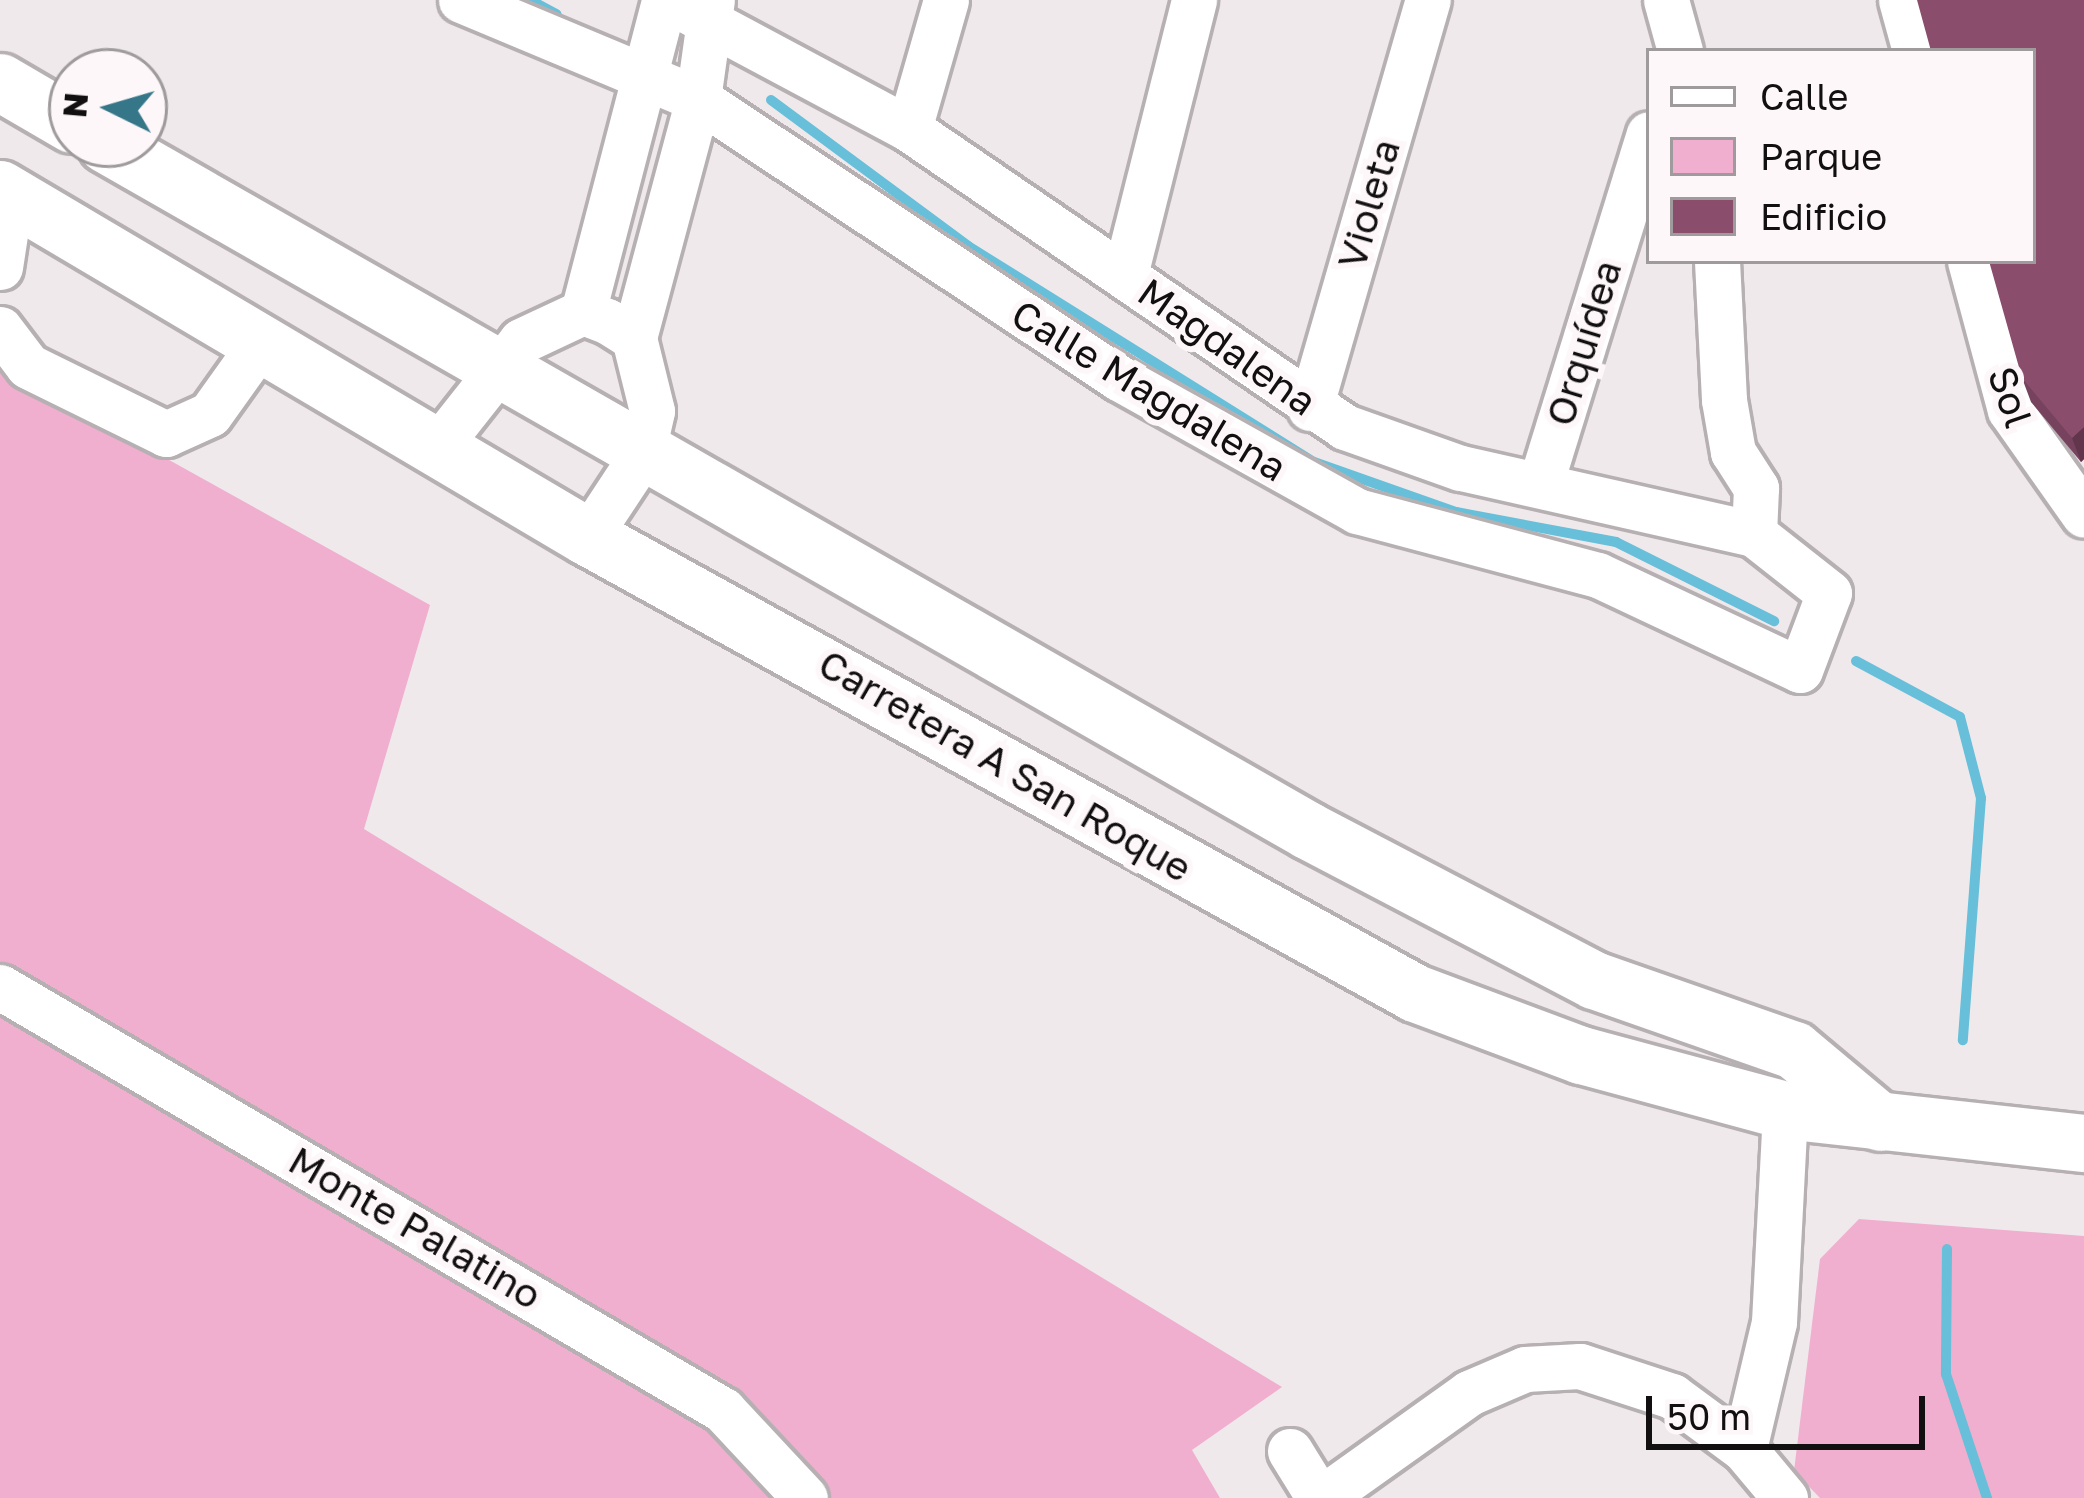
<!DOCTYPE html>
<html>
<head>
<meta charset="utf-8">
<style>
  body { margin:0 }
  #map { position:relative; width:2084px; height:1498px; overflow:hidden; background:#f0e9ec; font-family:"Golos Text",sans-serif }
  div>[style] { position:absolute }
  .green>* { inset:0; background:#f0afce }
  .stream>* { height:10px; margin:-5px; padding:0 5px; transform-origin:5px; border-radius:5px; background:#67bfd9 }
  .roads { filter:drop-shadow(3px 0 #b6b0b3) drop-shadow(-3px 0 #b6b0b3) drop-shadow(0 3px #b6b0b3) drop-shadow(0 -3px #b6b0b3) }
  .minor>* { height:45px; margin:-22.5px; padding:0 22.5px; transform-origin:22.5px; border-radius:22.5px; background:#fff }
  .major>* { height:57px; margin:-28.5px; padding:0 28.5px; transform-origin:28.5px; border-radius:28.5px; background:#fff }
  .wall>* { inset:0; background:#77425d }
  .shaded-wall>* { inset:0; background:#61364c }
  .building>* { inset:0; background:#8a4d6c }
  span { translate:-50% -50%; white-space:nowrap; text-align:center; line-height:1.15; -webkit-text-stroke:12px #fdf7f9; paint-order:stroke }
  .street-label { font-size:39px; color:#120f10 }
  .legend { position:absolute; left:1646px; top:48px; width:390px; height:216px; box-sizing:border-box; background:#fdf7f9; border:3px solid #9f9a9c; margin:0; padding:15px 21px; list-style:none; font-size:36px; color:#120f10 }
  .legend li { display:flex; align-items:center; gap:24px; height:60px }
  .legend b { width:60px; border:3px solid #9f9a9c }
  .north { position:absolute; left:48px; top:48px; width:120px; height:120px; box-sizing:border-box; background:#fdf7f9; border:3px solid #9f9a9c; border-radius:50%; rotate:275deg; font-size:33px; font-weight:700; line-height:48px; text-align:center; color:#120f10 }
  .north::after { content:''; display:block; margin:auto; width:42px; height:54px; background:#357689; clip-path:polygon(50% 0,100% 100%,50% 72%,0 100%) }
  .scale { position:absolute; left:1646px; top:1396px; width:279px; height:54px; box-sizing:border-box; border:6px solid #120f10; border-top:0; padding-left:15px; font-size:36px; line-height:42px; white-space:nowrap; color:#120f10; -webkit-text-stroke:9px #fdf7f9; paint-order:stroke }
</style>
</head>
<body>
<div id="map">
  <div class="green">
    <div style="clip-path:polygon(0 366px,430px 605px,364px 829px,1282px 1387px,1192px 1450px,1220px 1498px,0 1498px)"></div>
    <div style="clip-path:polygon(1859px 1219px,2084px 1236px,2084px 1498px,1820px 1498px,1794px 1471px,1820px 1259px)"></div>
  </div>
  <div class="stream">
    <div style="left:530px;top:0;width:30px;rotate:28deg"></div>
    <div style="left:771px;top:100px;width:245px;rotate:36.5deg"></div>
    <div style="left:968px;top:246px;width:408px;rotate:32deg"></div>
    <div style="left:1314px;top:462px;width:151px;rotate:19.4deg"></div>
    <div style="left:1456px;top:512px;width:163px;rotate:10.6deg"></div>
    <div style="left:1616px;top:542px;width:177px;rotate:26.6deg"></div>
    <div style="left:1856px;top:661px;width:118px;rotate:28.3deg"></div>
    <div style="left:1960px;top:717px;width:84px;rotate:75.5deg"></div>
    <div style="left:1981px;top:798px;width:243px;rotate:94.3deg"></div>
    <div style="left:1947px;top:1249px;width:125px;rotate:90.5deg"></div>
    <div style="left:1946px;top:1374px;width:131px;rotate:71.7deg"></div>
  </div>
  <div class="roads">
    <div class="minor">
      <div style="left:461px;top:0;width:257px;rotate:22.7deg"></div>
      <div style="left:698px;top:99px;width:505px;rotate:33.53deg"></div>
      <div style="left:1119px;top:378px;width:273px;rotate:29.2deg"></div>
      <div style="left:1357px;top:511px;width:249px;rotate:14.9deg"></div>
      <div style="left:1598px;top:575px;width:223px;rotate:25.2deg"></div>
      <div style="left:1800px;top:670px;width:82px;rotate:-69.4deg"></div>
      <div style="left:1829px;top:593px;width:95px;rotate:-141.8deg"></div>
      <div style="left:1754px;top:534px;width:301px;rotate:-167.3deg"></div>
      <div style="left:1460px;top:468px;width:122px;rotate:-160.4deg"></div>
      <div style="left:1345px;top:427px;width:528px;rotate:-145.65deg"></div>
      <div style="left:909px;top:129px;width:274px;rotate:-151.9deg"></div>
      <div style="left:1666px;top:0;width:53px;rotate:74.6deg"></div>
      <div style="left:1901px;top:0;width:53px;rotate:74.6deg"></div>
      <div style="left:909px;top:129px;width:134px;rotate:-74deg"></div>
      <div style="left:1717px;top:261px;width:139px;rotate:87.1deg"></div>
      <div style="left:1724px;top:400px;width:53px;rotate:80.2deg"></div>
      <div style="left:1733px;top:452px;width:43px;rotate:57.4deg"></div>
      <div style="left:1756px;top:488px;width:46px;rotate:92.5deg"></div>
      <div style="left:1970px;top:261px;width:154px;rotate:75deg"></div>
      <div style="left:2010px;top:410px;width:128px;rotate:54.8deg"></div>
      <div style="left:0;top:267px;width:73px;rotate:-81.3deg"></div>
      <div style="left:1125px;top:275px;width:284px;rotate:-75.9deg"></div>
      <div style="left:583px;top:312px;width:322px;rotate:-75.4deg"></div>
      <div style="left:0;top:329px;width:46px;rotate:52.9deg"></div>
      <div style="left:28px;top:366px;width:154px;rotate:26.2deg"></div>
      <div style="left:166px;top:434px;width:48px;rotate:-24.4deg"></div>
      <div style="left:210px;top:414px;width:90px;rotate:-54.5deg"></div>
      <div style="left:634px;top:338px;width:247px;rotate:-75deg"></div>
      <div style="left:698px;top:99px;width:100px;rotate:-82deg"></div>
      <div style="left:1310px;top:408px;width:425px;rotate:-73.9deg"></div>
      <div style="left:439px;top:445px;width:132px;rotate:-51.7deg"></div>
      <div style="left:521px;top:341px;width:68px;rotate:-25.1deg"></div>
      <div style="left:583px;top:312px;width:26px;rotate:21deg"></div>
      <div style="left:607px;top:321px;width:32px;rotate:32deg"></div>
      <div style="left:634px;top:338px;width:75px;rotate:76.1deg"></div>
      <div style="left:652px;top:411px;width:45px;rotate:102.8deg"></div>
      <div style="left:642px;top:455px;width:98px;rotate:123.4deg"></div>
      <div style="left:1541px;top:482px;width:364px;rotate:-72.8deg"></div>
      <div style="left:0;top:987px;width:838px;rotate:30.33deg"></div>
      <div style="left:723px;top:1410px;width:120px;rotate:47deg"></div>
      <div style="left:1744px;top:1449px;width:130px;rotate:-76.7deg"></div>
      <div style="left:1774px;top:1322px;width:212px;rotate:-87deg"></div>
      <div style="left:1290px;top:1451px;width:55px;rotate:58.3deg"></div>
      <div style="left:1322px;top:1498px;width:181px;rotate:-35.5deg"></div>
      <div style="left:1469px;top:1393px;width:61px;rotate:-23.2deg"></div>
      <div style="left:1525px;top:1369px;width:55px;rotate:-3.1deg"></div>
      <div style="left:1580px;top:1366px;width:97px;rotate:18.1deg"></div>
      <div style="left:1672px;top:1396px;width:89px;rotate:36.4deg"></div>
      <div style="left:1744px;top:1449px;width:64px;rotate:50.1deg"></div>
    </div>
    <div class="major">
      <div style="left:0;top:82px;width:83px;rotate:30.3deg"></div>
      <div style="left:106px;top:144px;width:1385px;rotate:29.73deg"></div>
      <div style="left:1309px;top:831px;width:322px;rotate:27.6deg"></div>
      <div style="left:1594px;top:980px;width:212px;rotate:19.3deg"></div>
      <div style="left:1794px;top:1050px;width:112px;rotate:39.9deg"></div>
      <div style="left:0;top:189px;width:683px;rotate:30.62deg"></div>
      <div style="left:588px;top:537px;width:944px;rotate:28.87deg"></div>
      <div style="left:1415px;top:993px;width:177px;rotate:20.5deg"></div>
      <div style="left:1581px;top:1055px;width:211px;rotate:15.1deg"></div>
      <div style="left:1785px;top:1110px;width:301px;rotate:6.3deg"></div>
    </div>
  </div>
  <div class="wall">
    <div style="clip-path:polygon(2084px 0,2084px 459px,2081px 462px,2031px 402px,2022px 378px)"></div>
  </div>
  <div class="shaded-wall">
    <div style="clip-path:polygon(2084px 427px,2084px 459px,2081px 462px,2072px 438px)"></div>
  </div>
  <div class="building">
    <div style="clip-path:polygon(1917px 0,2084px 0,2084px 427px,2072px 438px,2022px 378px,1989px 261px,2033px 261px,2033px 51px,1931px 51px)"></div>
  </div>
  <div class="street-label">
    <span style="left:1369px;top:204px;rotate:-74deg">Violeta</span>
    <span style="left:1584px;top:343px;rotate:-73deg">Orquídea</span>
    <span style="left:1227px;top:347px;rotate:35deg">Magdalena</span>
    <span style="left:1149px;top:391px;rotate:31deg">Calle Magdalena</span>
    <span style="left:2010px;top:397px;rotate:71deg">Sol</span>
    <span style="left:1005px;top:766px;rotate:30deg">Carretera A San Roque</span>
    <span style="left:415px;top:1228px;rotate:30deg">Monte Palatino</span>
  </div>
  <ul class="legend">
  <li><b style="height:15px;background:#fff"></b>Calle</li>
  <li><b style="height:33px;background:#f0afce"></b>Parque</li>
  <li><b style="height:33px;background:#8a4d6c"></b>Edificio</li>
  </ul>
  <div class="north">N</div>
  <div class="scale">50 m</div>
</div>
</body>
</html>
